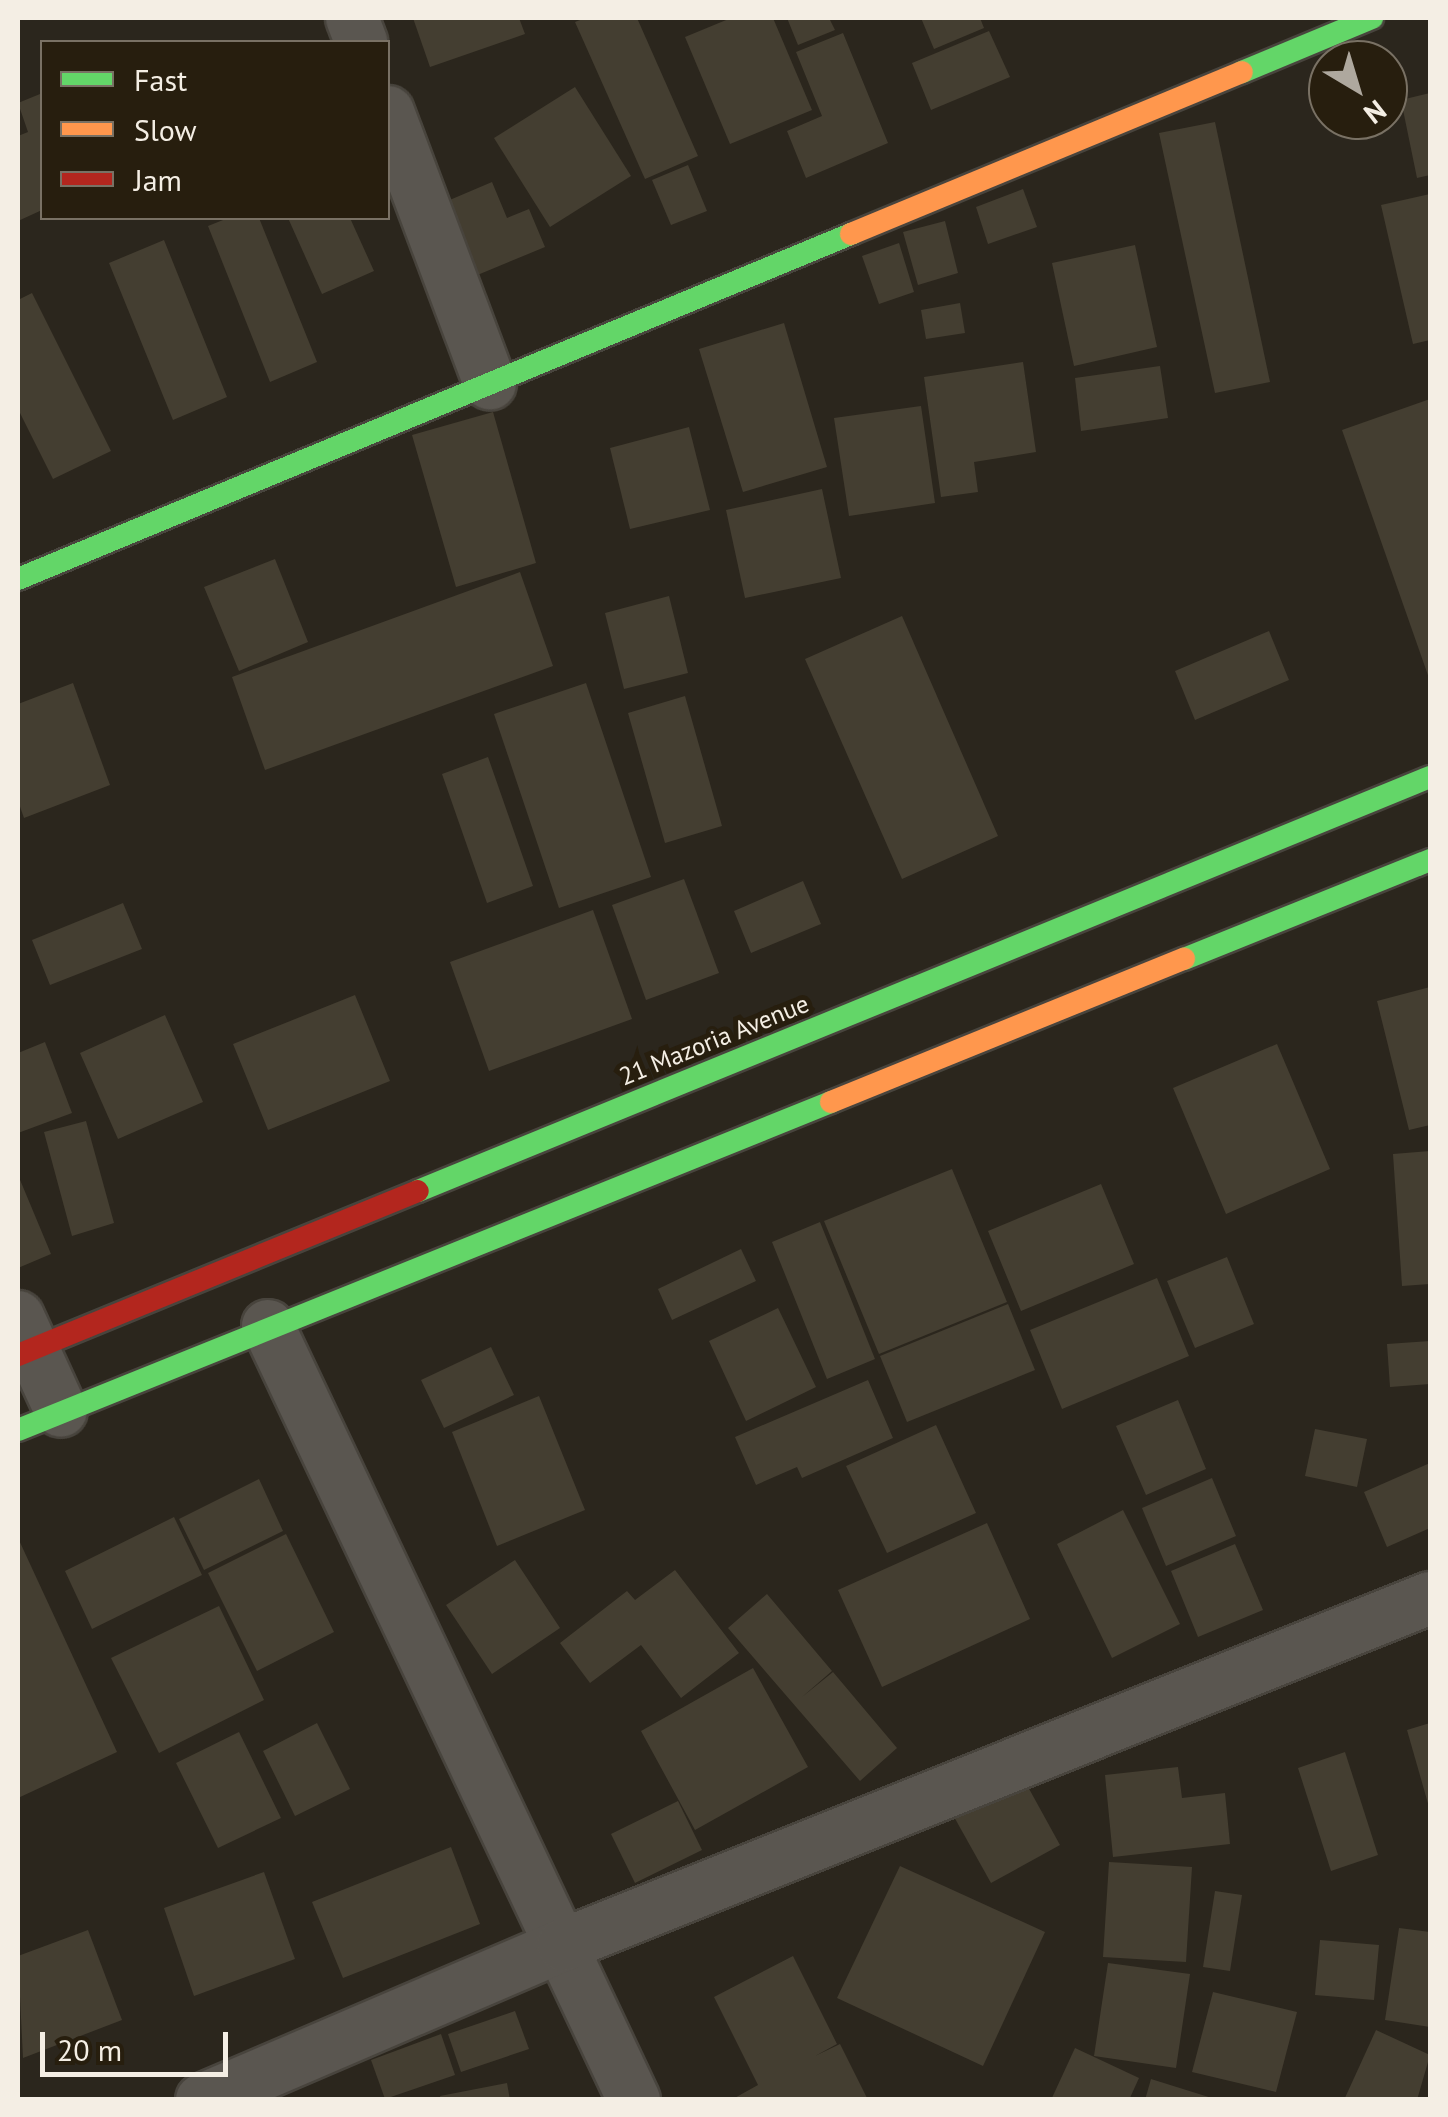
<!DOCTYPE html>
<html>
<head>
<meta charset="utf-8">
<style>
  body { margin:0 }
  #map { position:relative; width:1448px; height:2117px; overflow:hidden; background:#2b261d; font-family:"PT Sans",sans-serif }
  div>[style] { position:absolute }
  .building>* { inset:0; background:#443e31 }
  .roads { filter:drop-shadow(2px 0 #48443d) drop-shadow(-2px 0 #48443d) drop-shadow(0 2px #48443d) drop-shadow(0 -2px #48443d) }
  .street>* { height:52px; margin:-26px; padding:0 26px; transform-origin:26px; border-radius:26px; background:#5a5650 }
  .fast>* { height:22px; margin:-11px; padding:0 11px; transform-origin:11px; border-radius:11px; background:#63d668 }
  .slow>* { height:22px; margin:-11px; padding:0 11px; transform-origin:11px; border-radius:11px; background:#ff974d }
  .jam>* { height:22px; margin:-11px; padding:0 11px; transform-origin:11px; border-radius:11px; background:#b3261e }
  span { translate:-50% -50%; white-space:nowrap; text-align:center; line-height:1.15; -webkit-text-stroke:10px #271e0e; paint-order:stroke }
  .street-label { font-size:25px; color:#f4eee4 }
  .frame { position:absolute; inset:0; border:20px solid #f4eee4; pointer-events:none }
  .legend { position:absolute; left:40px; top:40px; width:350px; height:180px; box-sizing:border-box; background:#271e0e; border:2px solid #797164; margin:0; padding:12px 18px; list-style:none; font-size:30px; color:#f4eee4 }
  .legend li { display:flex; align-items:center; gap:20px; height:50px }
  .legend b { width:50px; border:2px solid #797164 }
  .north { position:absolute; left:1308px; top:40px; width:100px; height:100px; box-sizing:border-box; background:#271e0e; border:2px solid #797164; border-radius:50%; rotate:142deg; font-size:28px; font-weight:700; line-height:40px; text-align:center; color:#f4eee4 }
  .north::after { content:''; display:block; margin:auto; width:35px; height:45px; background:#aea89e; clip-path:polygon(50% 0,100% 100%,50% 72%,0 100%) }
  .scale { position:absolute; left:40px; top:2032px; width:188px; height:45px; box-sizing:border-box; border:5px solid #f4eee4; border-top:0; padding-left:12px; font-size:30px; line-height:35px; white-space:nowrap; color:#f4eee4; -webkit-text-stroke:8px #271e0e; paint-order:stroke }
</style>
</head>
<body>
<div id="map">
  <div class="building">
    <div style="clip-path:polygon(413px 18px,519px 18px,525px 34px,430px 67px)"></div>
    <div style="clip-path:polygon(585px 18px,637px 18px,698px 156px,645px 179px,575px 22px)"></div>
    <div style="clip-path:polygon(731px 18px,773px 18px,812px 110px,730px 144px,685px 37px)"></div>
    <div style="clip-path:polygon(787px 18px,829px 18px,835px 30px,798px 45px)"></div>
    <div style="clip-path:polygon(921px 18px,980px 18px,984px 28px,934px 49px)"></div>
    <div style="clip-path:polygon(989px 31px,1010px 77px,931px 110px,912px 63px)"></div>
    <div style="clip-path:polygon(843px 33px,888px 143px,806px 178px,787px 131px,822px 116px,796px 52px)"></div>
    <div style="clip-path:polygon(575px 87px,631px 176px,550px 227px,494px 138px)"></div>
    <div style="clip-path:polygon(1430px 93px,1430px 175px,1417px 178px,1401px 100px)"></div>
    <div style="clip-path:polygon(40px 94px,42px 210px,18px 221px,18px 136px,28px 132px,18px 103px)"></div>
    <div style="clip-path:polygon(1215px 122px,1270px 382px,1215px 393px,1159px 133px)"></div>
    <div style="clip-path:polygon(688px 165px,707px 211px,671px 225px,652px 180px)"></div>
    <div style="clip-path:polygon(492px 182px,507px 218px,529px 209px,545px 247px,475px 276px,445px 202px)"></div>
    <div style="clip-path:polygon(1023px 189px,1037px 227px,988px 244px,976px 207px)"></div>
    <div style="clip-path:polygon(1430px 194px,1430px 340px,1413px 344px,1381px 205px)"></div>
    <div style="clip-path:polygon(228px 218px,259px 218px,317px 362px,270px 382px,208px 226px)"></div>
    <div style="clip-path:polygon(288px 218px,350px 218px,374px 271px,322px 294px)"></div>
    <div style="clip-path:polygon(945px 221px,958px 273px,918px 285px,903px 232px)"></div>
    <div style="clip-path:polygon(164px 240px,227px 397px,173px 420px,109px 263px)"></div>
    <div style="clip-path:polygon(899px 243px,914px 292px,879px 304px,862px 256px)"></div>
    <div style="clip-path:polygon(1135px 245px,1157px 347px,1074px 366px,1052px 263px)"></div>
    <div style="clip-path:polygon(32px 293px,111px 451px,53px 479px,18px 409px,18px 300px)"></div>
    <div style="clip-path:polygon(960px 303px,965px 333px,926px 339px,921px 310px)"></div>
    <div style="clip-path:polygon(784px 323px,827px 467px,743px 492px,699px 349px)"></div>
    <div style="clip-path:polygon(1023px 362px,1036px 452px,974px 462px,978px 492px,941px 497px,924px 377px)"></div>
    <div style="clip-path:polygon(1160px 366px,1168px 418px,1081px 431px,1075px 378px)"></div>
    <div style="clip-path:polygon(1430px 399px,1430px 681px,1342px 430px)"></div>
    <div style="clip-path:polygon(921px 406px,935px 503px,849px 516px,834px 418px)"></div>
    <div style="clip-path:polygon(493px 412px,536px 563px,456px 587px,412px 435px)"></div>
    <div style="clip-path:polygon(689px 427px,710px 510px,630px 529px,610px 448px)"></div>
    <div style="clip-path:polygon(822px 489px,841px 578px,745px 598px,726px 510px)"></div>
    <div style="clip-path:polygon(275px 559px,308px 642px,239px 671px,204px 587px)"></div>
    <div style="clip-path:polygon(520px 572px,553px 666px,265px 770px,232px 677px)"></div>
    <div style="clip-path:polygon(669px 596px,688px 673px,624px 689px,605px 613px)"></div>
    <div style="clip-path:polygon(902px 616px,998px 836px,902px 879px,805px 659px)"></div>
    <div style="clip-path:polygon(1269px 631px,1289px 680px,1195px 720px,1175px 671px)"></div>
    <div style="clip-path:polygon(73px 683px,110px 785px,24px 818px,18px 801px,18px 704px)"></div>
    <div style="clip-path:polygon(586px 683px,651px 877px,559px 908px,494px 714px)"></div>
    <div style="clip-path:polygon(685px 696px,722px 826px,665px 843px,628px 713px)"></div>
    <div style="clip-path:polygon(488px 757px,533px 886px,487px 903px,442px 774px)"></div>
    <div style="clip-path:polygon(684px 879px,719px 973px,646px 1000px,612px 905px)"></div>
    <div style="clip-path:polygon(803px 881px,821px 924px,751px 953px,734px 911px)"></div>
    <div style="clip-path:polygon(123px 903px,142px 949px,50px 985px,32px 940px)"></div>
    <div style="clip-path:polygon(593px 910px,632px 1019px,489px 1071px,450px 962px)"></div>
    <div style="clip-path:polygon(1430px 987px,1430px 1125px,1409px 1130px,1377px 1001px)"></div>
    <div style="clip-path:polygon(355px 995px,390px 1081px,268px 1130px,233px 1044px)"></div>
    <div style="clip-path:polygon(165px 1015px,203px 1102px,118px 1139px,80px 1053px)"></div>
    <div style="clip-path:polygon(45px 1042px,72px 1113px,18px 1133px,18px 1053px)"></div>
    <div style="clip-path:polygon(1277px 1044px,1330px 1169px,1226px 1214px,1173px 1088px)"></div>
    <div style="clip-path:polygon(86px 1121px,114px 1223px,72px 1236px,44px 1132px)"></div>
    <div style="clip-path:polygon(1430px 1151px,1430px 1284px,1402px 1286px,1393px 1154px)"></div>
    <div style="clip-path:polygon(952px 1169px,1007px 1302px,879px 1354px,824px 1221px)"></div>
    <div style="clip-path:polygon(18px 1175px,51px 1254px,18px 1268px)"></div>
    <div style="clip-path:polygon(1101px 1184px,1134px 1264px,1021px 1311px,988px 1231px)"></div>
    <div style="clip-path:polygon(820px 1222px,875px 1359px,827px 1379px,772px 1242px)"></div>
    <div style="clip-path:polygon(741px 1249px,756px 1281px,672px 1320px,658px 1289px)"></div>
    <div style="clip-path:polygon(1227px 1257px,1254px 1324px,1195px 1348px,1167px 1281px)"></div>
    <div style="clip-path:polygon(1157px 1278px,1189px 1356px,1062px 1409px,1030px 1330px)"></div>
    <div style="clip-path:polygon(1008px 1304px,1035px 1370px,907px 1422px,880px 1356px)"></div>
    <div style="clip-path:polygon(778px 1308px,816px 1387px,746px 1421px,709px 1341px)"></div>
    <div style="clip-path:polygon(1430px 1341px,1430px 1384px,1390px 1387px,1387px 1344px)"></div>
    <div style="clip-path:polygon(491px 1347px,514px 1395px,444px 1428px,421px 1380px)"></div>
    <div style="clip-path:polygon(868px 1380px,893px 1438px,802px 1478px,797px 1467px,756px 1485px,735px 1437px)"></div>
    <div style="clip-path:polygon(539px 1396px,585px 1510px,497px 1546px,452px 1432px)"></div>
    <div style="clip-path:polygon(1178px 1400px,1206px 1469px,1146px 1495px,1116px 1426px)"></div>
    <div style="clip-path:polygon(936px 1425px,976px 1513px,887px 1553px,846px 1466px)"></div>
    <div style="clip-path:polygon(1315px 1429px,1367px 1439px,1357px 1487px,1305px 1476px)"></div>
    <div style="clip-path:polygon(1430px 1463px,1430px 1528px,1387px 1547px,1364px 1492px)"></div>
    <div style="clip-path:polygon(1212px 1478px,1236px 1536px,1166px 1566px,1142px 1508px)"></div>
    <div style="clip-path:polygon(259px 1479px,283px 1531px,204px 1570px,179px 1519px)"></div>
    <div style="clip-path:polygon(1123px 1510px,1180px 1624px,1112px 1658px,1057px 1544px)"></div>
    <div style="clip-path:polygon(174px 1517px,202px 1575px,92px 1629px,65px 1571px)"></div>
    <div style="clip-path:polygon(987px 1523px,1030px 1619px,882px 1687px,838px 1590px)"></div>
    <div style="clip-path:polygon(286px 1534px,334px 1632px,257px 1671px,208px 1573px)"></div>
    <div style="clip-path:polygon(18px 1538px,117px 1752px,18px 1798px)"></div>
    <div style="clip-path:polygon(1235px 1544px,1263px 1610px,1198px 1637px,1171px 1571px)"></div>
    <div style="clip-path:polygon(515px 1560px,560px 1628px,492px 1674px,446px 1605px)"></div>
    <div style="clip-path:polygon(675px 1570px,739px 1653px,681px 1698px,641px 1645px,590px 1683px,560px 1643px,627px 1591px,635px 1600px)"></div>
    <div style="clip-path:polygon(767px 1594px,832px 1671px,802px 1697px,833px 1672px,897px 1748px,860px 1781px,728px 1628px)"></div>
    <div style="clip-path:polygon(219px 1606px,264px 1700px,159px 1753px,111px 1658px)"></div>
    <div style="clip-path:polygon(753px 1668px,808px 1767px,695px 1830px,641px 1731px)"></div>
    <div style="clip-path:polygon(317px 1723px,350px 1789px,295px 1816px,263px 1751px)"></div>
    <div style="clip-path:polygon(1430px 1723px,1430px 1807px,1429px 1807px,1407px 1730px)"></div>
    <div style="clip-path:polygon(239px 1732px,281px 1818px,218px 1848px,176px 1763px)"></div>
    <div style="clip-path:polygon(1345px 1752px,1378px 1855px,1331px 1871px,1298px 1768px)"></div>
    <div style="clip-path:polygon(1178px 1767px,1182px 1798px,1225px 1793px,1230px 1844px,1113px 1857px,1105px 1775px)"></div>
    <div style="clip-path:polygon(1022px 1776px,1060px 1845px,991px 1883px,953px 1815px)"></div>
    <div style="clip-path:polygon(678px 1801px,702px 1850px,635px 1883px,611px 1834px)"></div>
    <div style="clip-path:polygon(451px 1847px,480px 1924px,343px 1978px,312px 1902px)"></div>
    <div style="clip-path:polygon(1109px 1862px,1192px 1867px,1186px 1962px,1103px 1957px)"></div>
    <div style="clip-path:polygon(900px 1866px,1045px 1932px,983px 2066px,837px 1998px)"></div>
    <div style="clip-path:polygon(264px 1872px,295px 1959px,194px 1996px,164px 1908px)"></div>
    <div style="clip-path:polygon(1215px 1891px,1242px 1895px,1230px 1971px,1203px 1967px)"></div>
    <div style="clip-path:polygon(1399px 1928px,1430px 1932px,1430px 2027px,1385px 2020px)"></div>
    <div style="clip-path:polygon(88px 1930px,122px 2020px,23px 2058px,18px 1956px)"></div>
    <div style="clip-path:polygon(1320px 1940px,1379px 1945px,1374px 2000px,1315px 1995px)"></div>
    <div style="clip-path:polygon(793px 1956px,837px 2044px,815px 2056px,840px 2044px,868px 2100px,731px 2100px,758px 2085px,714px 1997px)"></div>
    <div style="clip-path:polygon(1108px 1963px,1190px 1974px,1176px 2068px,1094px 2056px)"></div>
    <div style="clip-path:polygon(1213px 1992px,1297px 2012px,1276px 2092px,1192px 2072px)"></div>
    <div style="clip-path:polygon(515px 2011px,529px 2049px,461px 2072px,448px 2034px)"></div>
    <div style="clip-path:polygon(1376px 2030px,1430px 2055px,1417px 2100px,1344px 2100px)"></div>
    <div style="clip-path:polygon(441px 2034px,455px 2075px,385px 2099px,371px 2060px)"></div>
    <div style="clip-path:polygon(1075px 2048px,1139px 2078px,1129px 2100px,1051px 2100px)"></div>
    <div style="clip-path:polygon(1151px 2079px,1215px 2099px,1215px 2100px,1145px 2100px)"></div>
    <div style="clip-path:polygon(507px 2083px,510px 2100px,441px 2100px,440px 2096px)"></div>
  </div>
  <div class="roads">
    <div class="street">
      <div style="left:352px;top:18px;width:26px;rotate:69deg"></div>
      <div style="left:388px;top:112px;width:290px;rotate:69.4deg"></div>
      <div style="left:18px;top:1317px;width:103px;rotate:65.4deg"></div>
      <div style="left:268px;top:1326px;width:856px;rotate:64.69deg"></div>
      <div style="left:202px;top:2100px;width:393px;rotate:-23.2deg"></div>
      <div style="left:563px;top:1945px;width:934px;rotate:-21.81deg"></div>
    </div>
    <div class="fast">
      <div style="left:1242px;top:72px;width:141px;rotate:-22.6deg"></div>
      <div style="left:18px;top:579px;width:902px;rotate:-22.5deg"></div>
      <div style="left:1184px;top:959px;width:265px;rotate:-21.9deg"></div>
      <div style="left:418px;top:1191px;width:1093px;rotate:-22.25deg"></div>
      <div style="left:18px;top:1430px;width:877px;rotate:-21.97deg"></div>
    </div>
    <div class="slow">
      <div style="left:851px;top:234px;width:423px;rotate:-22.5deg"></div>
      <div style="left:831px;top:1102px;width:381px;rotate:-22.1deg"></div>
    </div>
    <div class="jam">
      <div style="left:18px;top:1355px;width:432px;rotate:-22.3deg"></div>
    </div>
  </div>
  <div class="street-label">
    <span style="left:714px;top:1040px;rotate:-22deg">21 Mazoria Avenue</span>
  </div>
  <div class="frame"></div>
  <ul class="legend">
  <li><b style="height:12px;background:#63d668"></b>Fast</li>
  <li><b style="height:12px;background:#ff974d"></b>Slow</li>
  <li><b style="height:12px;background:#b3261e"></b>Jam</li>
  </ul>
  <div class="north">N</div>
  <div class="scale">20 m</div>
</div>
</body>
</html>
